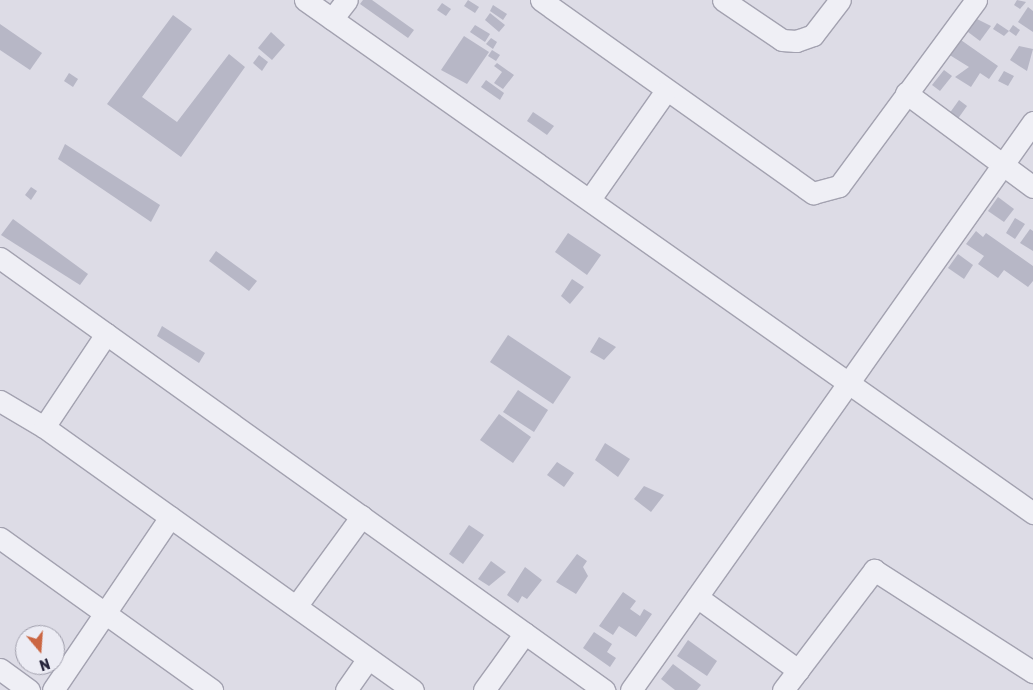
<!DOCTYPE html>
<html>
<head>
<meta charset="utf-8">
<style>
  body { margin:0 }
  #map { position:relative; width:1033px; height:690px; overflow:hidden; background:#dddce6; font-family:Rubik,sans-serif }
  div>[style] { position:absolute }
  .building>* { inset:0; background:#b7b7c6 }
  .roads { filter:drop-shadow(1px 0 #a3a2b0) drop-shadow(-1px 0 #a3a2b0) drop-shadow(0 1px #a3a2b0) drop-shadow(0 -1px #a3a2b0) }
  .minor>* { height:21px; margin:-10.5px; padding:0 10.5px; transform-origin:10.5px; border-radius:10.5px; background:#efeff5 }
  span { translate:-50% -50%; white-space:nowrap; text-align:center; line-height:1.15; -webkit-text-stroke:4.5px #ececf4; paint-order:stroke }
  .north { position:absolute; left:15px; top:625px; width:50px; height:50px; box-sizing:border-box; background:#ececf4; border:1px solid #9e9daa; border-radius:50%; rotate:162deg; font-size:14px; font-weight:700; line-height:20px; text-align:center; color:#28263c }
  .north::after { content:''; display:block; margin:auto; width:18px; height:22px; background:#cb6642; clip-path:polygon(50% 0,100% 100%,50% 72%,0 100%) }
</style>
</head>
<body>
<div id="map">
  <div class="building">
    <div style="clip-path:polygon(363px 0,372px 0,414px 30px,408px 38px,360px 4px)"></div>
    <div style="clip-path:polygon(468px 0,479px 7px,475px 13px,464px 6px)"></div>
    <div style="clip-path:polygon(1017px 0,1026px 2px,1020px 9px,1014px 5px)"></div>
    <div style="clip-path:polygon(442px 3px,451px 9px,446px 16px,437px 10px)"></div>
    <div style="clip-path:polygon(493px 5px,507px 14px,503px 20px,490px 11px)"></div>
    <div style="clip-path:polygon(1028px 7px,1033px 11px,1033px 32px,1018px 22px)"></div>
    <div style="clip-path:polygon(490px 13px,505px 25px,499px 32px,485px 20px)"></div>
    <div style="clip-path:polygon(173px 15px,192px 29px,142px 97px,177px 122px,229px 54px,245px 67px,181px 157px,107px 104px)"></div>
    <div style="clip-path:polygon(973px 17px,991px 26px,980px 41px,964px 29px)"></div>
    <div style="clip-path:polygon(997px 23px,1009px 31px,1004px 36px,993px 29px)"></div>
    <div style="clip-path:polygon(0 24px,42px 53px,30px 70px,0 50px)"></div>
    <div style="clip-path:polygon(475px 25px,490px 34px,485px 42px,470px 32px)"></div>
    <div style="clip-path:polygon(1013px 25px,1020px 30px,1016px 36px,1009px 31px)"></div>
    <div style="clip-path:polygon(271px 32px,285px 45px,272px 60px,258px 48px)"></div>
    <div style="clip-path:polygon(464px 36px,489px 52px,467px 84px,441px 70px)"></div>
    <div style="clip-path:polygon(491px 38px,497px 42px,493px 49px,486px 44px)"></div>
    <div style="clip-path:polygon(958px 38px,998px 66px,989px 79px,980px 73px,971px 87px,955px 77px,969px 67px,948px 54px)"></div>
    <div style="clip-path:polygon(1019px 46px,1033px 49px,1027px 71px,1010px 60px)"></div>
    <div style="clip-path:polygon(492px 50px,500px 55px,496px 61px,488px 56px)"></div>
    <div style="clip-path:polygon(259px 55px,268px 62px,262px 71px,253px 63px)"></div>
    <div style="clip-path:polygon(497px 63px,514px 75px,503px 89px,494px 83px,502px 72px,494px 66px)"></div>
    <div style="clip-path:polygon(944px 70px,952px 76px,940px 91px,932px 85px)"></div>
    <div style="clip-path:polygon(1004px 71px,1014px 76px,1008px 86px,998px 81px)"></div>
    <div style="clip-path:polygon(69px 73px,78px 79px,73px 87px,64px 81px)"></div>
    <div style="clip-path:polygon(486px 80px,504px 93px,500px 100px,481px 87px)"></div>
    <div style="clip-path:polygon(959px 100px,967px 106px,957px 120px,949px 114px)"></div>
    <div style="clip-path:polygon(533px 112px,554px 126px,547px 135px,527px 121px)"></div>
    <div style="clip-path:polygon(65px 144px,160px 205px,151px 222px,58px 159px)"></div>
    <div style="clip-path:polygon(31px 187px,37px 191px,31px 200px,25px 195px)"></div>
    <div style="clip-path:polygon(998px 197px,1014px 209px,1004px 222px,988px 211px)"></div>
    <div style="clip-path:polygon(1015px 218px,1025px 224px,1015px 239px,1006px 233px)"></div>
    <div style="clip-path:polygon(13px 219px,88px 274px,80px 285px,1px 235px)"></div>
    <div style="clip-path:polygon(1030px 229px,1033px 231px,1033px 251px,1020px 243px)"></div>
    <div style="clip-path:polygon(976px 231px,983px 237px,986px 233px,1033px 266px,1033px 281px,1028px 287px,1004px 270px,998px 278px,978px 264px,984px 256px,966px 244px)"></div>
    <div style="clip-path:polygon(568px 233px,601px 255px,587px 275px,555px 252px)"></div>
    <div style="clip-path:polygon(216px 251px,257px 281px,249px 291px,209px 261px)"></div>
    <div style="clip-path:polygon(958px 254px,973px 265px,964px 279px,948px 268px)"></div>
    <div style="clip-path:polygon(572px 279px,584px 287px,570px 304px,561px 296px)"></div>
    <div style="clip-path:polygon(162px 326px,205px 353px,199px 363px,157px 336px)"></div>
    <div style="clip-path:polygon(508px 335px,571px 377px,553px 404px,490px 362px)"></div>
    <div style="clip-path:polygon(599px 337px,616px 347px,604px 360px,590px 352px)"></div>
    <div style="clip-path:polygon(518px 390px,548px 410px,534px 432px,503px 412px)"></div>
    <div style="clip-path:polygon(499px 414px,531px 437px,513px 463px,480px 440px)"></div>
    <div style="clip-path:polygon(605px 443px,630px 459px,618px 477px,595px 460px)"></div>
    <div style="clip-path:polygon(557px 462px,574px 473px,564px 487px,547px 475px)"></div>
    <div style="clip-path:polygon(644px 486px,664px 495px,651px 512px,634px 499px)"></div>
    <div style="clip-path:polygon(469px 525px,484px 535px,463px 564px,449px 554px)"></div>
    <div style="clip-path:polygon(577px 554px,587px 561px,583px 567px,588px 576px,576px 594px,556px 582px)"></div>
    <div style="clip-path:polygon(491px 561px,506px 572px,489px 586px,478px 579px)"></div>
    <div style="clip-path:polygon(525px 567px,542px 580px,527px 599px,522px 596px,518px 603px,507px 595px)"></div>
    <div style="clip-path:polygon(623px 592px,636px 601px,630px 609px,640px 616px,644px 609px,652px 614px,636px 637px,619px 626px,613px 635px,599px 626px)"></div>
    <div style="clip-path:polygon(594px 632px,612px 644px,607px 652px,616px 658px,610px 667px,583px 648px)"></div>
    <div style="clip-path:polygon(688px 640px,717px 661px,707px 676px,677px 656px)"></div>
    <div style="clip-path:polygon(673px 664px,701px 685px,697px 690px,675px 690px,661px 679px)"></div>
  </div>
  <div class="roads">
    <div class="minor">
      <div style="left:305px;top:0;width:891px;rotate:35.17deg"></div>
      <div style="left:541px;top:0;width:334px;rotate:35.4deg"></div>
      <div style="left:813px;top:193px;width:27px;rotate:-15deg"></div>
      <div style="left:839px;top:186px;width:231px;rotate:-53.6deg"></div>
      <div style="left:723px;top:0;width:71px;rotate:34.1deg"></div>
      <div style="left:782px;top:40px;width:14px;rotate:4deg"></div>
      <div style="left:796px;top:41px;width:18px;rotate:-19deg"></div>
      <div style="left:813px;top:35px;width:44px;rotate:-52.4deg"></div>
      <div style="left:332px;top:19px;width:24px;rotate:-52deg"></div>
      <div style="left:906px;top:93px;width:158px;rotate:36.5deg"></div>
      <div style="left:590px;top:199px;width:131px;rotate:-55deg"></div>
      <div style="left:0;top:258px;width:743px;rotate:35.57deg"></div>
      <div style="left:0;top:401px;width:51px;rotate:30.6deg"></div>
      <div style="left:44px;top:427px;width:453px;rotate:35.5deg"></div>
      <div style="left:44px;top:427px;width:112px;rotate:-56.3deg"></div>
      <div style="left:0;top:538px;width:261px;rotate:35.6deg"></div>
      <div style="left:697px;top:597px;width:125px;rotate:35.9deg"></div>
      <div style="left:297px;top:605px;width:110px;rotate:-53.9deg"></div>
      <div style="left:0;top:669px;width:36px;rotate:36deg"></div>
      <div style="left:53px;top:690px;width:209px;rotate:-55.9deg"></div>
      <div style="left:346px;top:690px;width:38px;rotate:-55deg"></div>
      <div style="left:484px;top:690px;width:70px;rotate:-54.3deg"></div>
      <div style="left:631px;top:690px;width:696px;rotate:-54.71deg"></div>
      <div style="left:783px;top:690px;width:151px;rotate:-52.8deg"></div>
      <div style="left:874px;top:570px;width:189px;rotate:32.7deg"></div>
    </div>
  </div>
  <div class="north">N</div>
</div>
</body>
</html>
